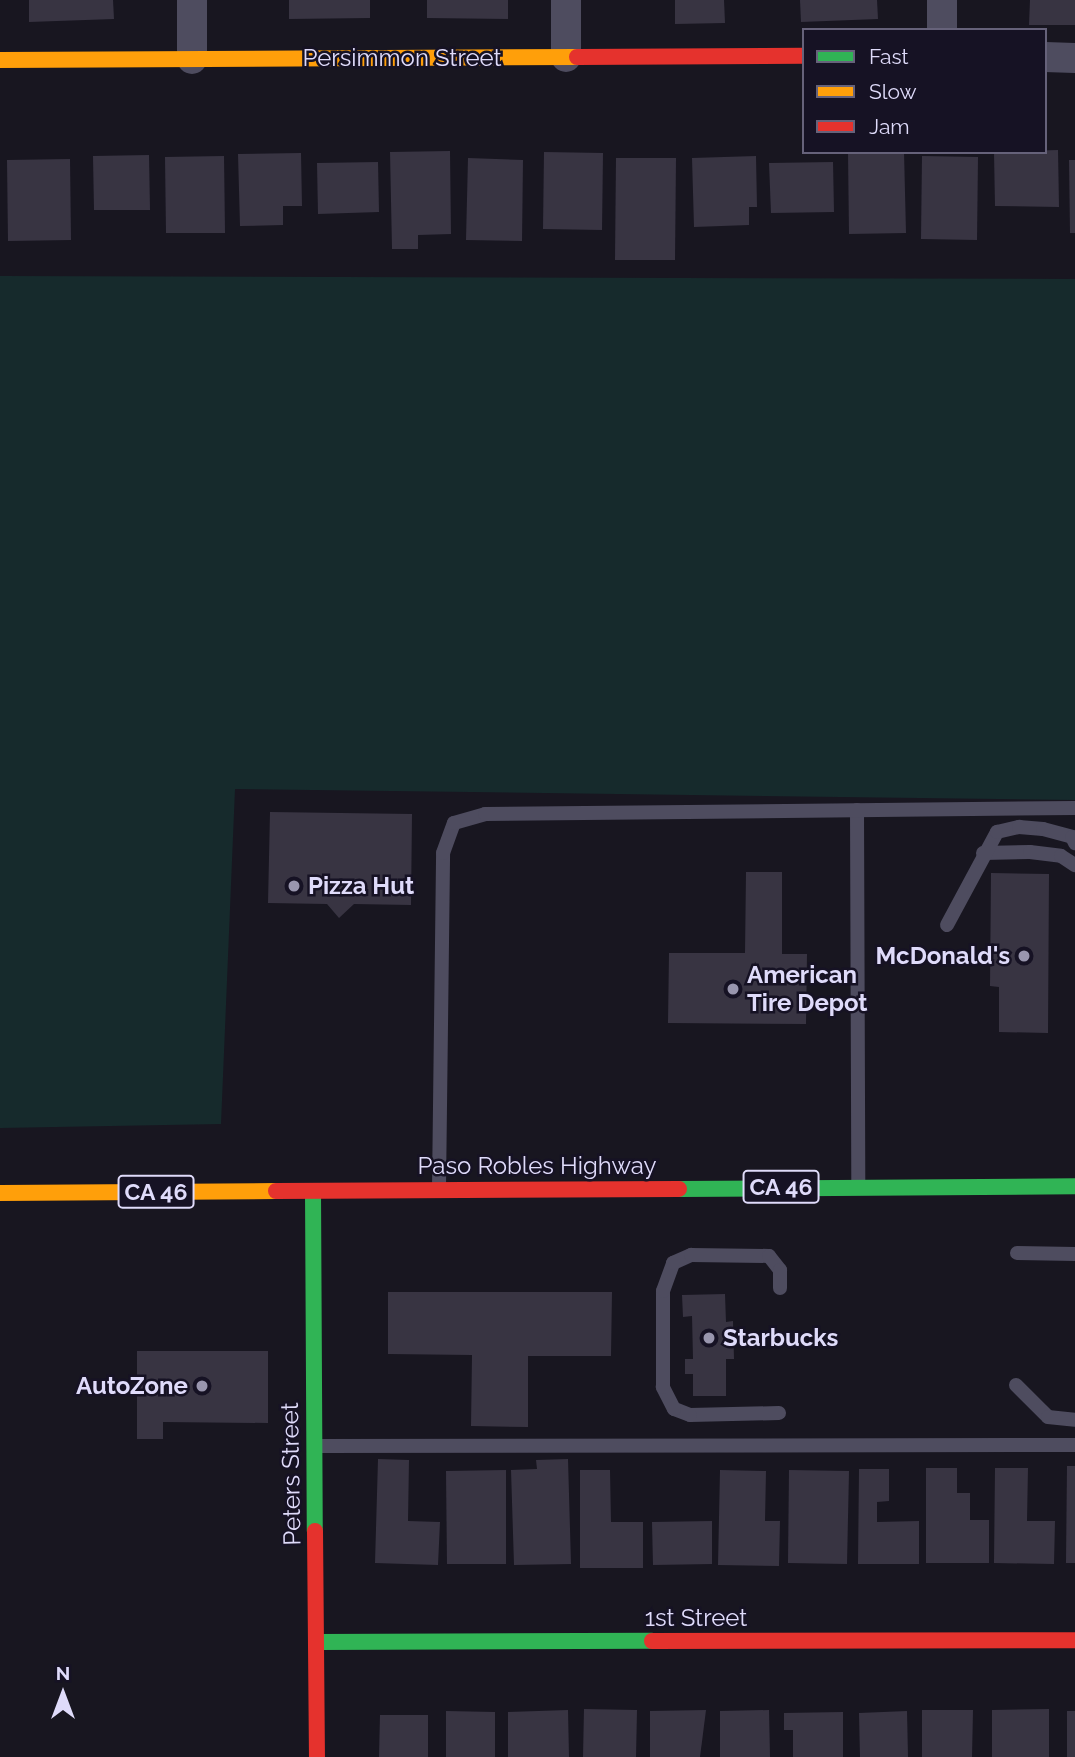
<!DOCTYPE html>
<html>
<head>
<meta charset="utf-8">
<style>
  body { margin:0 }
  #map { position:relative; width:1075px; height:1757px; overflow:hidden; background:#181620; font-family:Raleway,sans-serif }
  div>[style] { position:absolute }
  .green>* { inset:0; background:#162a2c }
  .building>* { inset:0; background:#383442 }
  .lane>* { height:14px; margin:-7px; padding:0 7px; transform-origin:7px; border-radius:7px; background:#4e4c5f }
  .street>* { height:30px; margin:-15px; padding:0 15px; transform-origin:15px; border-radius:15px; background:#4e4c5f }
  .fast>* { height:16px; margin:-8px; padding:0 8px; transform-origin:8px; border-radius:8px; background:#30b455 }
  .slow>* { height:16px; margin:-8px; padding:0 8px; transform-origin:8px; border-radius:8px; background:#ff9f0a }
  .jam>* { height:16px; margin:-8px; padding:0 8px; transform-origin:8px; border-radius:8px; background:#e5322d }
  .dots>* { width:19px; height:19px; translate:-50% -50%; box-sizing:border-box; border:4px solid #161224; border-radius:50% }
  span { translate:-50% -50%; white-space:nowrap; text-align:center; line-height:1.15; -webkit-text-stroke:5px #161224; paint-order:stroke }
  .shield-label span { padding:2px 5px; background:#161224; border:2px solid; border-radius:5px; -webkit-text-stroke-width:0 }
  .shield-label { font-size:23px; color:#dfdbfa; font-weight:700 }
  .street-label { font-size:24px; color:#dfdbfa }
  .poi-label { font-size:24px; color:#dfdbfa; font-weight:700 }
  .left { translate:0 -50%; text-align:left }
  .right { translate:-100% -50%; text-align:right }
  .legend { position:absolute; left:802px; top:28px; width:245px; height:126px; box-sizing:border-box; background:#161224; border:2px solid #66627a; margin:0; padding:9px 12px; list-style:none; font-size:21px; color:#dfdbfa }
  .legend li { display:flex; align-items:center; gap:14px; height:35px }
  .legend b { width:35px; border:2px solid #66627a }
  .north { position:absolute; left:28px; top:1659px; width:70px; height:70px; -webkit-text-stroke:5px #161224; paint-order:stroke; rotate:0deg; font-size:19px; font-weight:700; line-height:28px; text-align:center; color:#dfdbfa }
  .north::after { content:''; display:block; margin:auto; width:24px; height:32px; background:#dfdbfa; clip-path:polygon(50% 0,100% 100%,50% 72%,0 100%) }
</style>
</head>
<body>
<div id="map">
  <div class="green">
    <div style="clip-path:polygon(0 276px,1075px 279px,1075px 800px,235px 789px,221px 1124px,0 1128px)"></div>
  </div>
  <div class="building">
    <div style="clip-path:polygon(29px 0,113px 0,114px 19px,29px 22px)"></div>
    <div style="clip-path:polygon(289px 0,370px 0,370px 18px,289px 19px)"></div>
    <div style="clip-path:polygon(427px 0,508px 0,508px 19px,427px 18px)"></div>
    <div style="clip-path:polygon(675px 0,724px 0,725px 23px,675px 24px)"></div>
    <div style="clip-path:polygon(800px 0,877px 0,878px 19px,801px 22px)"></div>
    <div style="clip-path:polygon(1030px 0,1075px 0,1075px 25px,1029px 25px)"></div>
    <div style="clip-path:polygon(1058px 150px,1059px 207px,995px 206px,994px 152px)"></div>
    <div style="clip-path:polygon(450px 151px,451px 234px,418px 235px,418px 249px,392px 249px,390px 152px)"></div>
    <div style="clip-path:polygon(544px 152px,603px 153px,602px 230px,543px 229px)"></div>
    <div style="clip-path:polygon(848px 152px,904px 152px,906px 233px,849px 234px)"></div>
    <div style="clip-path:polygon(301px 153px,302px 206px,283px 206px,283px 225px,240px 226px,238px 154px)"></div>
    <div style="clip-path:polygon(149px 155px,150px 210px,94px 210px,93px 156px)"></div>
    <div style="clip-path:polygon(224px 156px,225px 233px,166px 233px,165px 157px)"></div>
    <div style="clip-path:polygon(756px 156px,757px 207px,749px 207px,749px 225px,694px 227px,692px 158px)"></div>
    <div style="clip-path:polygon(922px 156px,978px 157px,977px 240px,921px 239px)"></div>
    <div style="clip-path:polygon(468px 158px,523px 160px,522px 241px,466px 240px)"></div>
    <div style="clip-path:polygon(616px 158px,676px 158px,675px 260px,615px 260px)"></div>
    <div style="clip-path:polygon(70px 159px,71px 240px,8px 241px,7px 160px)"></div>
    <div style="clip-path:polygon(1069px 160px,1075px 160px,1075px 233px,1070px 233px)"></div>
    <div style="clip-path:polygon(378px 162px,379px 212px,318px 214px,317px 163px)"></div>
    <div style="clip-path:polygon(833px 162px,834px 212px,771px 213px,769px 163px)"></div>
    <div style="clip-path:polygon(270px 812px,412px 814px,411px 905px,354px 904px,339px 918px,327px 904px,268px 903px)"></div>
    <div style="clip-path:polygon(746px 872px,782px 872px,782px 954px,807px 954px,806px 1024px,668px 1023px,669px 953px,745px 953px)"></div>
    <div style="clip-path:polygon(991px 873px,1049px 874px,1048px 1033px,999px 1032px,999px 987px,990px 986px)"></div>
    <div style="clip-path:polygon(388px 1292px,612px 1292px,611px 1356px,528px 1356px,528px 1427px,471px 1426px,472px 1355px,388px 1354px)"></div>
    <div style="clip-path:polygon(725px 1294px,726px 1322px,733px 1321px,734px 1359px,726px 1359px,726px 1396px,693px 1396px,693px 1374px,685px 1374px,685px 1359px,693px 1359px,692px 1316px,683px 1317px,682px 1295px)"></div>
    <div style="clip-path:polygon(137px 1351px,268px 1351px,268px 1423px,163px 1422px,163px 1439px,137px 1439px)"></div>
    <div style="clip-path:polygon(378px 1459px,409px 1460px,408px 1521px,440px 1522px,438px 1565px,375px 1563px)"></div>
    <div style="clip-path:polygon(568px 1459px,571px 1564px,514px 1565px,511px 1470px,537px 1469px,536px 1460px)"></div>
    <div style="clip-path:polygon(1067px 1466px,1075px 1466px,1075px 1563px,1066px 1563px)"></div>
    <div style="clip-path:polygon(926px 1468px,957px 1468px,957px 1493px,970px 1493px,970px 1520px,989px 1520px,989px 1563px,926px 1563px)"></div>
    <div style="clip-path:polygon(995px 1468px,1028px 1468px,1027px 1521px,1055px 1521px,1054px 1564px,994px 1563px)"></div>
    <div style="clip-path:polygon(859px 1469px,889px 1469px,889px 1501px,877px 1502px,877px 1522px,919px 1521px,919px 1564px,858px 1564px)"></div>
    <div style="clip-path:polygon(506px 1470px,506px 1564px,447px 1564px,446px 1471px)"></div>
    <div style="clip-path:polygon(580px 1470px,610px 1470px,611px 1522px,643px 1522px,643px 1568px,580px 1568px)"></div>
    <div style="clip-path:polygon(720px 1470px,766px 1471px,765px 1521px,780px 1521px,779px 1566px,718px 1565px)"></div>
    <div style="clip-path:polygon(789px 1470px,849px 1471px,847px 1564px,788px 1563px)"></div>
    <div style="clip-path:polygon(712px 1521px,712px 1564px,653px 1565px,652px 1522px)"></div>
    <div style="clip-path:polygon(584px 1709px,637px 1710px,636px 1757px,583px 1757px)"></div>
    <div style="clip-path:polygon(1049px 1709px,1049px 1757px,992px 1757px,992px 1710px)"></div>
    <div style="clip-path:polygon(568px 1710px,569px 1757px,508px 1757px,508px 1712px)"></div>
    <div style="clip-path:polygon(706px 1710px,700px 1757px,650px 1757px,650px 1711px)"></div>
    <div style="clip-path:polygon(769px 1710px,770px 1757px,720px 1757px,720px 1711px)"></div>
    <div style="clip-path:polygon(922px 1710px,973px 1710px,972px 1757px,922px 1757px)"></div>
    <div style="clip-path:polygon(446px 1711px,495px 1712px,495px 1757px,446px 1757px)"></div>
    <div style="clip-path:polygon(907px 1711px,908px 1757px,860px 1757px,859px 1713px)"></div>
    <div style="clip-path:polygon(1067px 1711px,1075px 1711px,1075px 1757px,1067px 1757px)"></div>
    <div style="clip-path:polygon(843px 1712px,843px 1757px,793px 1757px,793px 1730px,784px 1730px,784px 1713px)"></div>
    <div style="clip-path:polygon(380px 1715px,428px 1715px,428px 1757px,379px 1757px)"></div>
  </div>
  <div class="lane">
    <div style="left:857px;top:810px;width:377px;rotate:89.8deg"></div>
    <div style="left:983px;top:853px;width:47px;rotate:-1.2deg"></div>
    <div style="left:1030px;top:852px;width:31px;rotate:7deg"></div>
    <div style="left:1061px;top:856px;width:17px;rotate:33deg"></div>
    <div style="left:947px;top:925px;width:106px;rotate:-61.7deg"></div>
    <div style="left:997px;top:832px;width:23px;rotate:-13deg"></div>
    <div style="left:1019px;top:827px;width:24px;rotate:5deg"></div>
    <div style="left:1043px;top:829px;width:30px;rotate:15deg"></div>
    <div style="left:1072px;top:837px;width:7px;rotate:63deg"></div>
    <div style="left:439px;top:1188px;width:335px;rotate:-89.3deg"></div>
    <div style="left:443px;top:853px;width:32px;rotate:-70deg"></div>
    <div style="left:454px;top:823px;width:32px;rotate:-16deg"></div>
    <div style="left:485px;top:814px;width:590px;rotate:-0.58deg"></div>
    <div style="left:1017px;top:1253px;width:58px;rotate:1deg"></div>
    <div style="left:1016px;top:1385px;width:45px;rotate:45deg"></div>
    <div style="left:1048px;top:1417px;width:27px;rotate:6deg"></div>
    <div style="left:779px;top:1413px;width:89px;rotate:178.7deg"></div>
    <div style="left:690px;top:1415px;width:17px;rotate:-159deg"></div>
    <div style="left:674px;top:1409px;width:25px;rotate:-117deg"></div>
    <div style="left:663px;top:1387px;width:96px;rotate:-90deg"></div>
    <div style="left:663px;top:1291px;width:30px;rotate:-70deg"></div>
    <div style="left:673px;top:1263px;width:20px;rotate:-24deg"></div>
    <div style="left:691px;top:1255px;width:78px;rotate:0.7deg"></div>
    <div style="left:769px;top:1256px;width:18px;rotate:52deg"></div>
    <div style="left:780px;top:1270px;width:18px;rotate:90deg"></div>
    <div style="left:317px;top:1446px;width:758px;rotate:-0.08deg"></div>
  </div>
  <div class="street">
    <div style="left:942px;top:30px;width:30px;rotate:-90deg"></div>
    <div style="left:566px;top:57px;width:57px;rotate:-90deg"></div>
    <div style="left:1045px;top:57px;width:30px;rotate:2deg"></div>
    <div style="left:192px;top:59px;width:59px;rotate:-90deg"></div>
  </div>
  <div class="fast">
    <div style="left:679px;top:1189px;width:396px;rotate:-0.4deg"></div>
    <div style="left:313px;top:1191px;width:340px;rotate:89.7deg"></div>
    <div style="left:318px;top:1642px;width:334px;rotate:-0.2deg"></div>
  </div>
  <div class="slow">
    <div style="left:0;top:60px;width:577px;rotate:-0.3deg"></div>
    <div style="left:0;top:1193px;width:276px;rotate:-0.4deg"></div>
  </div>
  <div class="jam">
    <div style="left:577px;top:57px;width:227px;rotate:-0.3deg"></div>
    <div style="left:276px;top:1191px;width:403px;rotate:-0.3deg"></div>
    <div style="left:315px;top:1531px;width:226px;rotate:89.5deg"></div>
    <div style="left:652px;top:1641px;width:423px;rotate:-0.1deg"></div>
  </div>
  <div class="dots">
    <div style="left:294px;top:886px;background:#9996ae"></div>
    <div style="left:1024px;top:956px;background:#9996ae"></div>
    <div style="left:733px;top:989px;background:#9996ae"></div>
    <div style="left:709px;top:1338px;background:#9996ae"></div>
    <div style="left:202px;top:1386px;background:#9996ae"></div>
  </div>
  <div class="shield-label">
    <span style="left:781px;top:1187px">CA 46</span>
    <span style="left:156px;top:1192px">CA 46</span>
  </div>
  <div class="street-label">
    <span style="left:402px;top:58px">Persimmon Street</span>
    <span style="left:537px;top:1166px">Paso Robles Highway</span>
    <span style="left:291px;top:1474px;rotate:-91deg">Peters Street</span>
    <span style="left:696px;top:1618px">1st Street</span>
  </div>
  <div class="poi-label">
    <span class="left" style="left:308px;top:886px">Pizza Hut</span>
    <span class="right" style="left:1010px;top:956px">McDonald's</span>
    <span class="left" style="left:747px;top:989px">American<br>Tire Depot</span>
    <span class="left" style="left:723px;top:1338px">Starbucks</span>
    <span class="right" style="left:188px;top:1386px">AutoZone</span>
  </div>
  <ul class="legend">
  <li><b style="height:9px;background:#30b455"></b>Fast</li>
  <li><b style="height:9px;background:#ff9f0a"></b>Slow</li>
  <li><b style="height:9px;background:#e5322d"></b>Jam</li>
  </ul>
  <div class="north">N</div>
</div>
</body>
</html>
